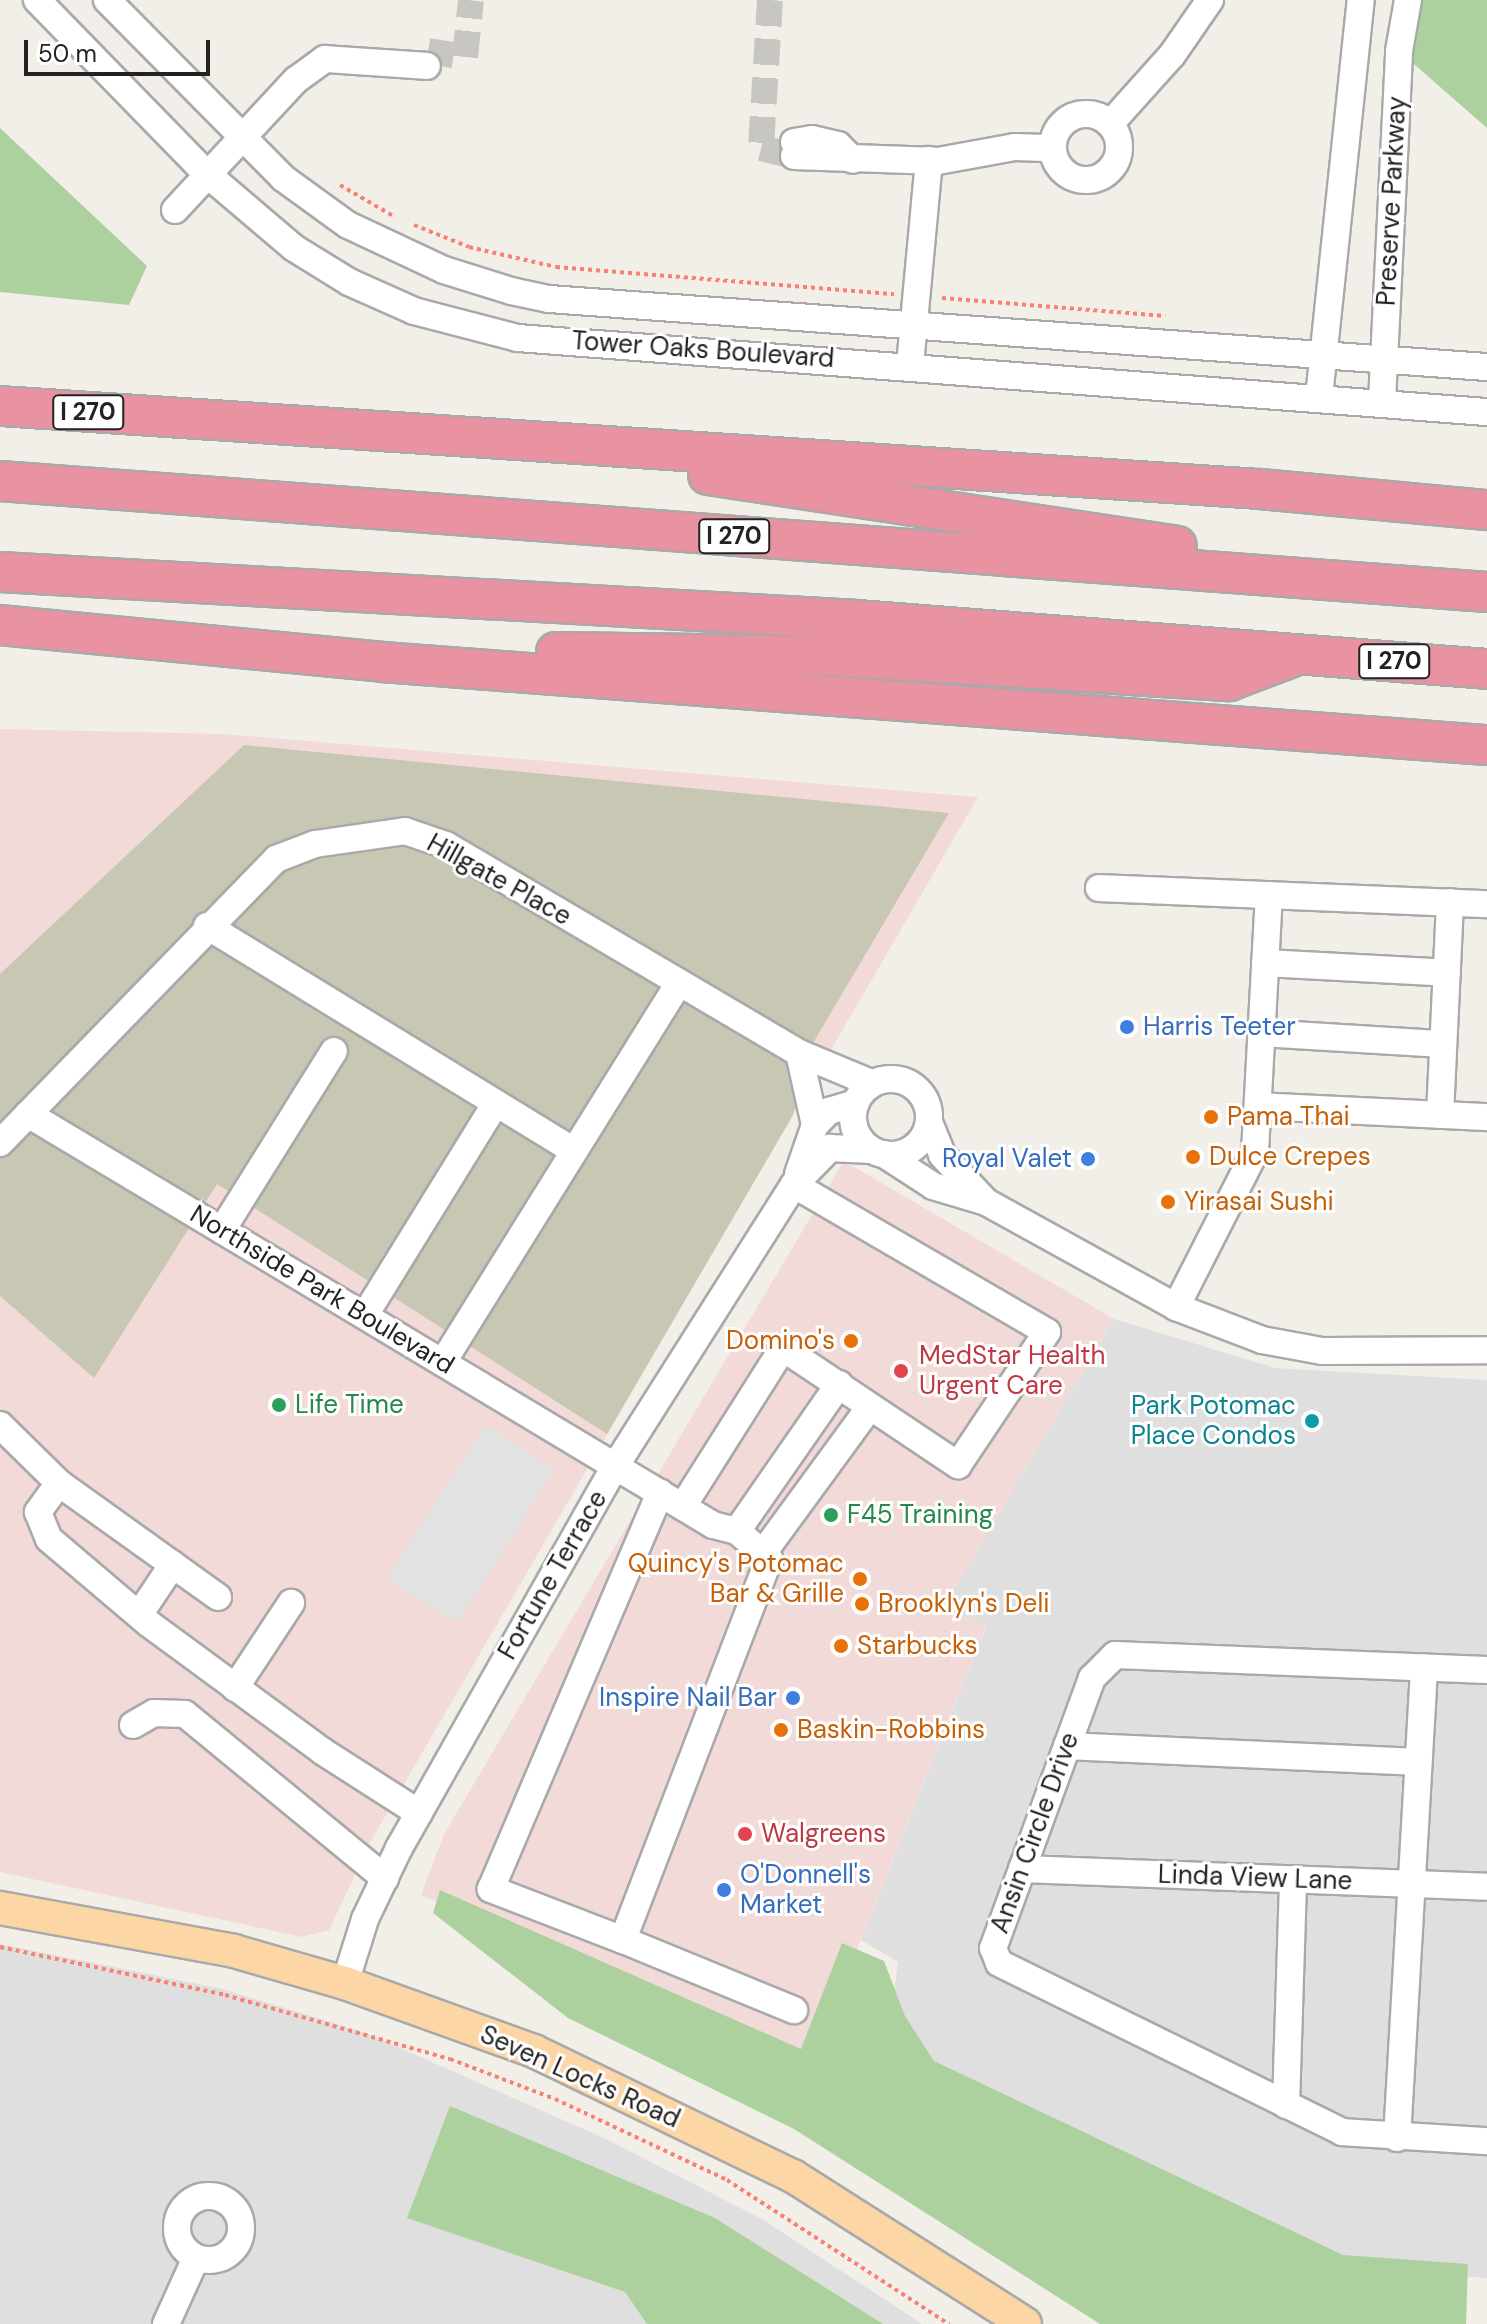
<!DOCTYPE html>
<html>
<head>
<meta charset="utf-8">
<style>
  body { margin:0 }
  #map { position:relative; width:1487px; height:2324px; overflow:hidden; background:#f2efe9; font-family:"DM Sans",sans-serif }
  div>[style] { position:absolute }
  .residential>* { inset:0; background:#e0dfdf }
  .commercial>* { inset:0; background:#f2dad9 }
  .construction>* { inset:0; background:#c7c7b4 }
  .forest>* { inset:0; background:#add19e }
  .parking>* { inset:0; background:#e2e2e2 }
  .minor-tunnel>* { height:26px; margin-top:-13px; transform-origin:0; background:repeating-linear-gradient(90deg,#c8c6c1 0 26px,transparent 0 39px) }
  .path>* { height:4px; margin-top:-2px; transform-origin:0; background:repeating-linear-gradient(90deg,#fa8072 0 4px,transparent 0 8px) }
  .roads { filter:drop-shadow(2px 0 #a9a9a9) drop-shadow(-2px 0 #a9a9a9) drop-shadow(0 2px #a9a9a9) drop-shadow(0 -2px #a9a9a9) }
  .minor>* { height:26px; margin:-13px; padding:0 13px; transform-origin:13px; border-radius:13px; background:#fff }
  .minor>.ring { margin:-13px; padding:0; box-sizing:content-box; background:none; border:26px solid #fff; border-radius:50% }
  .major>* { height:32px; margin:-16px; padding:0 16px; transform-origin:16px; border-radius:16px; background:#fcd6a4 }
  .highway>* { height:38px; margin:-19px; padding:0 19px; transform-origin:19px; border-radius:19px; background:#e892a2 }
  .dots>* { width:22px; height:22px; translate:-50% -50%; box-sizing:border-box; border:4px solid #fff; border-radius:50% }
  span { translate:-50% -50%; white-space:nowrap; text-align:center; line-height:1.15; -webkit-text-stroke:6px #fff; paint-order:stroke }
  .shield-label span { padding:2px 6px; background:#fff; border:2px solid; border-radius:6px; -webkit-text-stroke-width:0 }
  .shield-label { font-size:24px; color:#222; font-weight:700 }
  .street-label { font-size:26px; color:#222 }
  .shop-label { font-size:26px; color:#366cbe }
  .left { translate:0 -50%; text-align:left }
  .right { translate:-100% -50%; text-align:right }
  .food-label { font-size:26px; color:#c56008 }
  .health-label { font-size:26px; color:#be3a42 }
  .leisure-label { font-size:26px; color:#27864d }
  .culture-label { font-size:26px; color:#0d838f }
  .scale { position:absolute; left:24px; top:40px; width:186px; height:36px; box-sizing:border-box; border:4px solid #222; border-top:0; padding-left:10px; font-size:24px; line-height:28px; white-space:nowrap; color:#222; -webkit-text-stroke:6px #fff; paint-order:stroke }
</style>
</head>
<body>
<div id="map">
  <div class="residential">
    <div style="clip-path:polygon(1114px 1319px,1275px 1368px,1487px 1380px,1487px 2278px,1344px 2269px,941px 2067px,908px 2039px,893px 1999px,898px 1962px,861px 1940px,986px 1627px,944px 1606px)"></div>
    <div style="clip-path:polygon(0 1944px,223px 1989px,366px 2033px,604px 2138px,762px 2219px,922px 2324px,0 2324px)"></div>
  </div>
  <div class="commercial">
    <div style="clip-path:polygon(0 729px,223px 734px,978px 797px,372px 1839px,329px 1930px,302px 1937px,0 1872px)"></div>
    <div style="clip-path:polygon(844px 1161px,1114px 1319px,944px 1606px,986px 1626px,810px 2067px,421px 1895px,444px 1834px)"></div>
  </div>
  <div class="construction">
    <div style="clip-path:polygon(244px 745px,949px 813px,813px 1043px,793px 1115px,607px 1434px,217px 1184px,94px 1378px,0 1296px,0 974px)"></div>
  </div>
  <div class="forest">
    <div style="clip-path:polygon(1408px 0,1487px 0,1487px 128px,1399px 51px)"></div>
    <div style="clip-path:polygon(0 128px,147px 266px,129px 305px,0 292px)"></div>
    <div style="clip-path:polygon(440px 1890px,801px 2049px,842px 1943px,884px 1961px,905px 2016px,934px 2061px,1343px 2255px,1468px 2264px,1466px 2324px,1100px 2324px,794px 2129px,568px 2018px,433px 1913px)"></div>
    <div style="clip-path:polygon(450px 2106px,715px 2218px,883px 2324px,647px 2324px,625px 2292px,407px 2218px)"></div>
  </div>
  <div class="parking">
    <div style="clip-path:polygon(485px 1425px,555px 1469px,457px 1623px,387px 1579px)"></div>
  </div>
  <div class="minor-tunnel">
    <div style="left:770px;top:0;width:148px;rotate:93.5deg"></div>
    <div style="left:761px;top:148px;width:34px;rotate:14deg"></div>
    <div style="left:428px;top:51px;width:37px;rotate:9deg"></div>
    <div style="left:465px;top:57px;width:57px;rotate:-84deg"></div>
  </div>
  <div class="path">
    <div style="left:340px;top:185px;width:64px;rotate:30.2deg"></div>
    <div style="left:414px;top:225px;width:59px;rotate:21.8deg"></div>
    <div style="left:469px;top:247px;width:89px;rotate:12.9deg"></div>
    <div style="left:556px;top:267px;width:339px;rotate:4.6deg"></div>
    <div style="left:942px;top:298px;width:224px;rotate:4.6deg"></div>
    <div style="left:0;top:1947px;width:230px;rotate:12deg"></div>
    <div style="left:225px;top:1995px;width:234px;rotate:15.9deg"></div>
    <div style="left:450px;top:2059px;width:112px;rotate:20.9deg"></div>
    <div style="left:555px;top:2099px;width:190px;rotate:25.2deg"></div>
    <div style="left:727px;top:2180px;width:265px;rotate:33deg"></div>
  </div>
  <div class="roads">
    <div class="minor">
      <div style="left:37px;top:0;width:243px;rotate:45.7deg"></div>
      <div style="left:207px;top:174px;width:114px;rotate:40.4deg"></div>
      <div style="left:294px;top:248px;width:65px;rotate:31.7deg"></div>
      <div style="left:349px;top:282px;width:71px;rotate:24deg"></div>
      <div style="left:414px;top:311px;width:107px;rotate:14.6deg"></div>
      <div style="left:518px;top:338px;width:972px;rotate:4.37deg"></div>
      <div style="left:107px;top:0;width:250px;rotate:45.3deg"></div>
      <div style="left:283px;top:178px;width:80px;rotate:35.9deg"></div>
      <div style="left:348px;top:225px;width:106px;rotate:25.1deg"></div>
      <div style="left:444px;top:270px;width:70px;rotate:17.4deg"></div>
      <div style="left:511px;top:291px;width:39px;rotate:12deg"></div>
      <div style="left:549px;top:299px;width:940px;rotate:4.15deg"></div>
      <div class="ring" style="left:1053px;top:114px;width:40px;height:40px"></div>
      <div style="left:1110px;top:124px;width:93px;rotate:-48.1deg"></div>
      <div style="left:1172px;top:55px;width:67px;rotate:-55.4deg"></div>
      <div style="left:794px;top:142px;width:18px;rotate:-9deg"></div>
      <div style="left:812px;top:139px;width:27px;rotate:13deg"></div>
      <div style="left:838px;top:145px;width:21px;rotate:45deg"></div>
      <div style="left:794px;top:156px;width:144px;rotate:2deg"></div>
      <div style="left:938px;top:161px;width:78px;rotate:-10.3deg"></div>
      <div style="left:1015px;top:147px;width:38px;rotate:2deg"></div>
      <div style="left:175px;top:210px;width:178px;rotate:-47.1deg"></div>
      <div style="left:296px;top:80px;width:36px;rotate:-36deg"></div>
      <div style="left:325px;top:59px;width:102px;rotate:3.9deg"></div>
      <div style="left:910px;top:365px;width:206px;rotate:-84.7deg"></div>
      <div style="left:1319px;top:397px;width:399px;rotate:-84deg"></div>
      <div style="left:1382px;top:402px;width:351px;rotate:-87.2deg"></div>
      <div style="left:1399px;top:51px;width:52px;rotate:-80deg"></div>
      <div style="left:1099px;top:888px;width:388px;rotate:2.4deg"></div>
      <div style="left:207px;top:926px;width:430px;rotate:31.5deg"></div>
      <div style="left:1265px;top:963px;width:182px;rotate:3.1deg"></div>
      <div style="left:1261px;top:1033px;width:182px;rotate:3.5deg"></div>
      <div style="left:799px;top:1053px;width:74px;rotate:77.5deg"></div>
      <div class="ring" style="left:853px;top:1079px;width:50px;height:50px"></div>
      <div style="left:1258px;top:1106px;width:229px;rotate:2.8deg"></div>
      <div style="left:28px;top:1114px;width:799px;rotate:30.96deg"></div>
      <div style="left:713px;top:1525px;width:25px;rotate:14deg"></div>
      <div style="left:737px;top:1531px;width:43px;rotate:41.2deg"></div>
      <div style="left:769px;top:1559px;width:408px;rotate:111deg"></div>
      <div style="left:623px;top:1940px;width:142px;rotate:-158.9deg"></div>
      <div style="left:491px;top:1889px;width:431px;rotate:-66.9deg"></div>
      <div style="left:1440px;top:1115px;width:213px;rotate:-87.3deg"></div>
      <div style="left:929px;top:1122px;width:35px;rotate:68deg"></div>
      <div style="left:942px;top:1155px;width:64px;rotate:46.9deg"></div>
      <div style="left:0;top:1143px;width:396px;rotate:-45.8deg"></div>
      <div style="left:276px;top:859px;width:42px;rotate:-21deg"></div>
      <div style="left:315px;top:844px;width:91px;rotate:-8.2deg"></div>
      <div style="left:405px;top:831px;width:43px;rotate:18.9deg"></div>
      <div style="left:446px;top:845px;width:410px;rotate:30.5deg"></div>
      <div style="left:799px;top:1053px;width:78px;rotate:22.6deg"></div>
      <div style="left:884px;top:1154px;width:59px;rotate:33.1deg"></div>
      <div style="left:933px;top:1186px;width:55px;rotate:16.8deg"></div>
      <div style="left:986px;top:1202px;width:217px;rotate:28.9deg"></div>
      <div style="left:1176px;top:1307px;width:92px;rotate:21deg"></div>
      <div style="left:1262px;top:1340px;width:61px;rotate:10.4deg"></div>
      <div style="left:1322px;top:1351px;width:165px;rotate:-0.3deg"></div>
      <div style="left:798px;top:1174px;width:52px;rotate:-70.9deg"></div>
      <div style="left:815px;top:1125px;width:20px;rotate:-45deg"></div>
      <div style="left:829px;top:1111px;width:28px;rotate:-17deg"></div>
      <div style="left:222px;top:1230px;width:211px;rotate:-58deg"></div>
      <div style="left:1176px;top:1307px;width:174px;rotate:-63deg"></div>
      <div style="left:1255px;top:1152px;width:257px;rotate:-86.9deg"></div>
      <div style="left:365px;top:1315px;width:249px;rotate:-58.3deg"></div>
      <div style="left:443px;top:1362px;width:446px;rotate:-58.1deg"></div>
      <div style="left:0;top:1425px;width:83px;rotate:44.5deg"></div>
      <div style="left:683px;top:1506px;width:187px;rotate:-57.7deg"></div>
      <div style="left:783px;top:1348px;width:211px;rotate:33.8deg"></div>
      <div style="left:958px;top:1465px;width:160px;rotate:-56.2deg"></div>
      <div style="left:1047px;top:1332px;width:293px;rotate:-149.8deg"></div>
      <div style="left:737px;top:1531px;width:179px;rotate:-55.2deg"></div>
      <div style="left:763px;top:1553px;width:181px;rotate:-53.8deg"></div>
      <div style="left:218px;top:1597px;width:196px;rotate:-144.4deg"></div>
      <div style="left:59px;top:1483px;width:36px;rotate:126deg"></div>
      <div style="left:38px;top:1512px;width:29px;rotate:68deg"></div>
      <div style="left:49px;top:1539px;width:130px;rotate:40.3deg"></div>
      <div style="left:148px;top:1623px;width:216px;rotate:36.3deg"></div>
      <div style="left:322px;top:1751px;width:115px;rotate:32.6deg"></div>
      <div style="left:139px;top:1615px;width:61px;rotate:-56.3deg"></div>
      <div style="left:1487px;top:1670px;width:372px;rotate:-177.7deg"></div>
      <div style="left:1115px;top:1655px;width:33px;rotate:135deg"></div>
      <div style="left:1092px;top:1678px;width:288px;rotate:110.1deg"></div>
      <div style="left:993px;top:1948px;width:16px;rotate:68deg"></div>
      <div style="left:999px;top:1963px;width:382px;rotate:26.2deg"></div>
      <div style="left:1342px;top:2132px;width:145px;rotate:3.6deg"></div>
      <div style="left:235px;top:1688px;width:102px;rotate:-56.6deg"></div>
      <div style="left:133px;top:1725px;width:24px;rotate:-30deg"></div>
      <div style="left:154px;top:1713px;width:31px;rotate:2deg"></div>
      <div style="left:185px;top:1714px;width:259px;rotate:39.4deg"></div>
      <div style="left:1067px;top:1746px;width:351px;rotate:2.6deg"></div>
      <div style="left:1022px;top:1869px;width:465px;rotate:2.2deg"></div>
      <div style="left:623px;top:1940px;width:185px;rotate:22.3deg"></div>
      <div style="left:345px;top:1983px;width:67px;rotate:-72.6deg"></div>
      <div style="left:365px;top:1919px;width:79px;rotate:-64.4deg"></div>
      <div style="left:399px;top:1848px;width:440px;rotate:-60.5deg"></div>
      <div style="left:616px;top:1465px;width:332px;rotate:-57.6deg"></div>
      <div style="left:794px;top:1185px;width:52px;rotate:-45.8deg"></div>
      <div style="left:830px;top:1148px;width:41px;rotate:2.8deg"></div>
      <div style="left:1286px;top:2105px;width:226px;rotate:-88.2deg"></div>
      <div style="left:1397px;top:2138px;width:471px;rotate:-86.7deg"></div>
      <div class="ring" style="left:177px;top:2196px;width:38px;height:38px"></div>
      <div style="left:166px;top:2324px;width:72px;rotate:-65.6deg"></div>
    </div>
    <div class="major">
      <div style="left:0;top:1908px;width:238px;rotate:10.4deg"></div>
      <div style="left:234px;top:1951px;width:116px;rotate:16.1deg"></div>
      <div style="left:345px;top:1983px;width:201px;rotate:19.8deg"></div>
      <div style="left:534px;top:2051px;width:288px;rotate:25.8deg"></div>
      <div style="left:793px;top:2176px;width:275px;rotate:32.5deg"></div>
    </div>
    <div class="highway">
      <div style="left:0;top:406px;width:1263px;rotate:3.77deg"></div>
      <div style="left:1260px;top:489px;width:228px;rotate:5.3deg"></div>
      <div style="left:708px;top:475px;width:474px;rotate:8.6deg"></div>
      <div style="left:0;top:481px;width:1491px;rotate:4.27deg"></div>
      <div style="left:0;top:572px;width:859px;rotate:3.2deg"></div>
      <div style="left:858px;top:620px;width:631px;rotate:4.45deg"></div>
      <div style="left:0;top:625px;width:384px;rotate:5.5deg"></div>
      <div style="left:382px;top:662px;width:1108px;rotate:4.3deg"></div>
      <div style="left:556px;top:652px;width:271px;rotate:0.8deg"></div>
      <div style="left:827px;top:656px;width:403px;rotate:3.6deg"></div>
      <div style="left:1229px;top:681px;width:65px;rotate:-20.7deg"></div>
    </div>
  </div>
  <div class="dots">
    <div style="left:1127px;top:1027px;background:#3f7fe0"></div>
    <div style="left:1211px;top:1117px;background:#e8710a"></div>
    <div style="left:1193px;top:1157px;background:#e8710a"></div>
    <div style="left:1088px;top:1159px;background:#3f7fe0"></div>
    <div style="left:1168px;top:1202px;background:#e8710a"></div>
    <div style="left:851px;top:1341px;background:#e8710a"></div>
    <div style="left:901px;top:1371px;background:#e0444e"></div>
    <div style="left:279px;top:1405px;background:#2e9e5b"></div>
    <div style="left:1312px;top:1421px;background:#0f9aa8"></div>
    <div style="left:831px;top:1515px;background:#2e9e5b"></div>
    <div style="left:860px;top:1579px;background:#e8710a"></div>
    <div style="left:862px;top:1604px;background:#e8710a"></div>
    <div style="left:841px;top:1646px;background:#e8710a"></div>
    <div style="left:793px;top:1698px;background:#3f7fe0"></div>
    <div style="left:781px;top:1730px;background:#e8710a"></div>
    <div style="left:745px;top:1834px;background:#e0444e"></div>
    <div style="left:724px;top:1890px;background:#3f7fe0"></div>
  </div>
  <div class="shield-label">
    <span style="left:88px;top:412px">I 270</span>
    <span style="left:734px;top:536px">I 270</span>
    <span style="left:1394px;top:661px">I 270</span>
  </div>
  <div class="street-label">
    <span style="left:1392px;top:201px;rotate:-87deg">Preserve Parkway</span>
    <span style="left:703px;top:350px;rotate:4deg">Tower Oaks Boulevard</span>
    <span style="left:499px;top:880px;rotate:29deg">Hillgate Place</span>
    <span style="left:322px;top:1290px;rotate:31deg">Northside Park Boulevard</span>
    <span style="left:553px;top:1575px;rotate:-60deg">Fortune Terrace</span>
    <span style="left:1035px;top:1833px;rotate:-70deg">Ansin Circle Drive</span>
    <span style="left:1255px;top:1878px;rotate:2deg">Linda View Lane</span>
    <span style="left:580px;top:2077px;rotate:24deg">Seven Locks Road</span>
  </div>
  <div class="shop-label">
    <span class="left" style="left:1143px;top:1027px">Harris Teeter</span>
    <span class="right" style="left:1072px;top:1159px">Royal Valet</span>
    <span class="right" style="left:777px;top:1698px">Inspire Nail Bar</span>
    <span class="left" style="left:740px;top:1890px">O'Donnell's<br>Market</span>
  </div>
  <div class="food-label">
    <span class="left" style="left:1227px;top:1117px">Pama Thai</span>
    <span class="left" style="left:1209px;top:1157px">Dulce Crepes</span>
    <span class="left" style="left:1184px;top:1202px">Yirasai Sushi</span>
    <span class="right" style="left:835px;top:1341px">Domino's</span>
    <span class="right" style="left:844px;top:1579px">Quincy's Potomac<br>Bar &amp; Grille</span>
    <span class="left" style="left:878px;top:1604px">Brooklyn's Deli</span>
    <span class="left" style="left:857px;top:1646px">Starbucks</span>
    <span class="left" style="left:797px;top:1730px">Baskin-Robbins</span>
  </div>
  <div class="health-label">
    <span class="left" style="left:919px;top:1371px">MedStar Health<br>Urgent Care</span>
    <span class="left" style="left:761px;top:1834px">Walgreens</span>
  </div>
  <div class="leisure-label">
    <span class="left" style="left:295px;top:1405px">Life Time</span>
    <span class="left" style="left:847px;top:1515px">F45 Training</span>
  </div>
  <div class="culture-label">
    <span class="right" style="left:1296px;top:1421px">Park Potomac<br>Place Condos</span>
  </div>
  <div class="scale">50 m</div>
</div>
</body>
</html>
